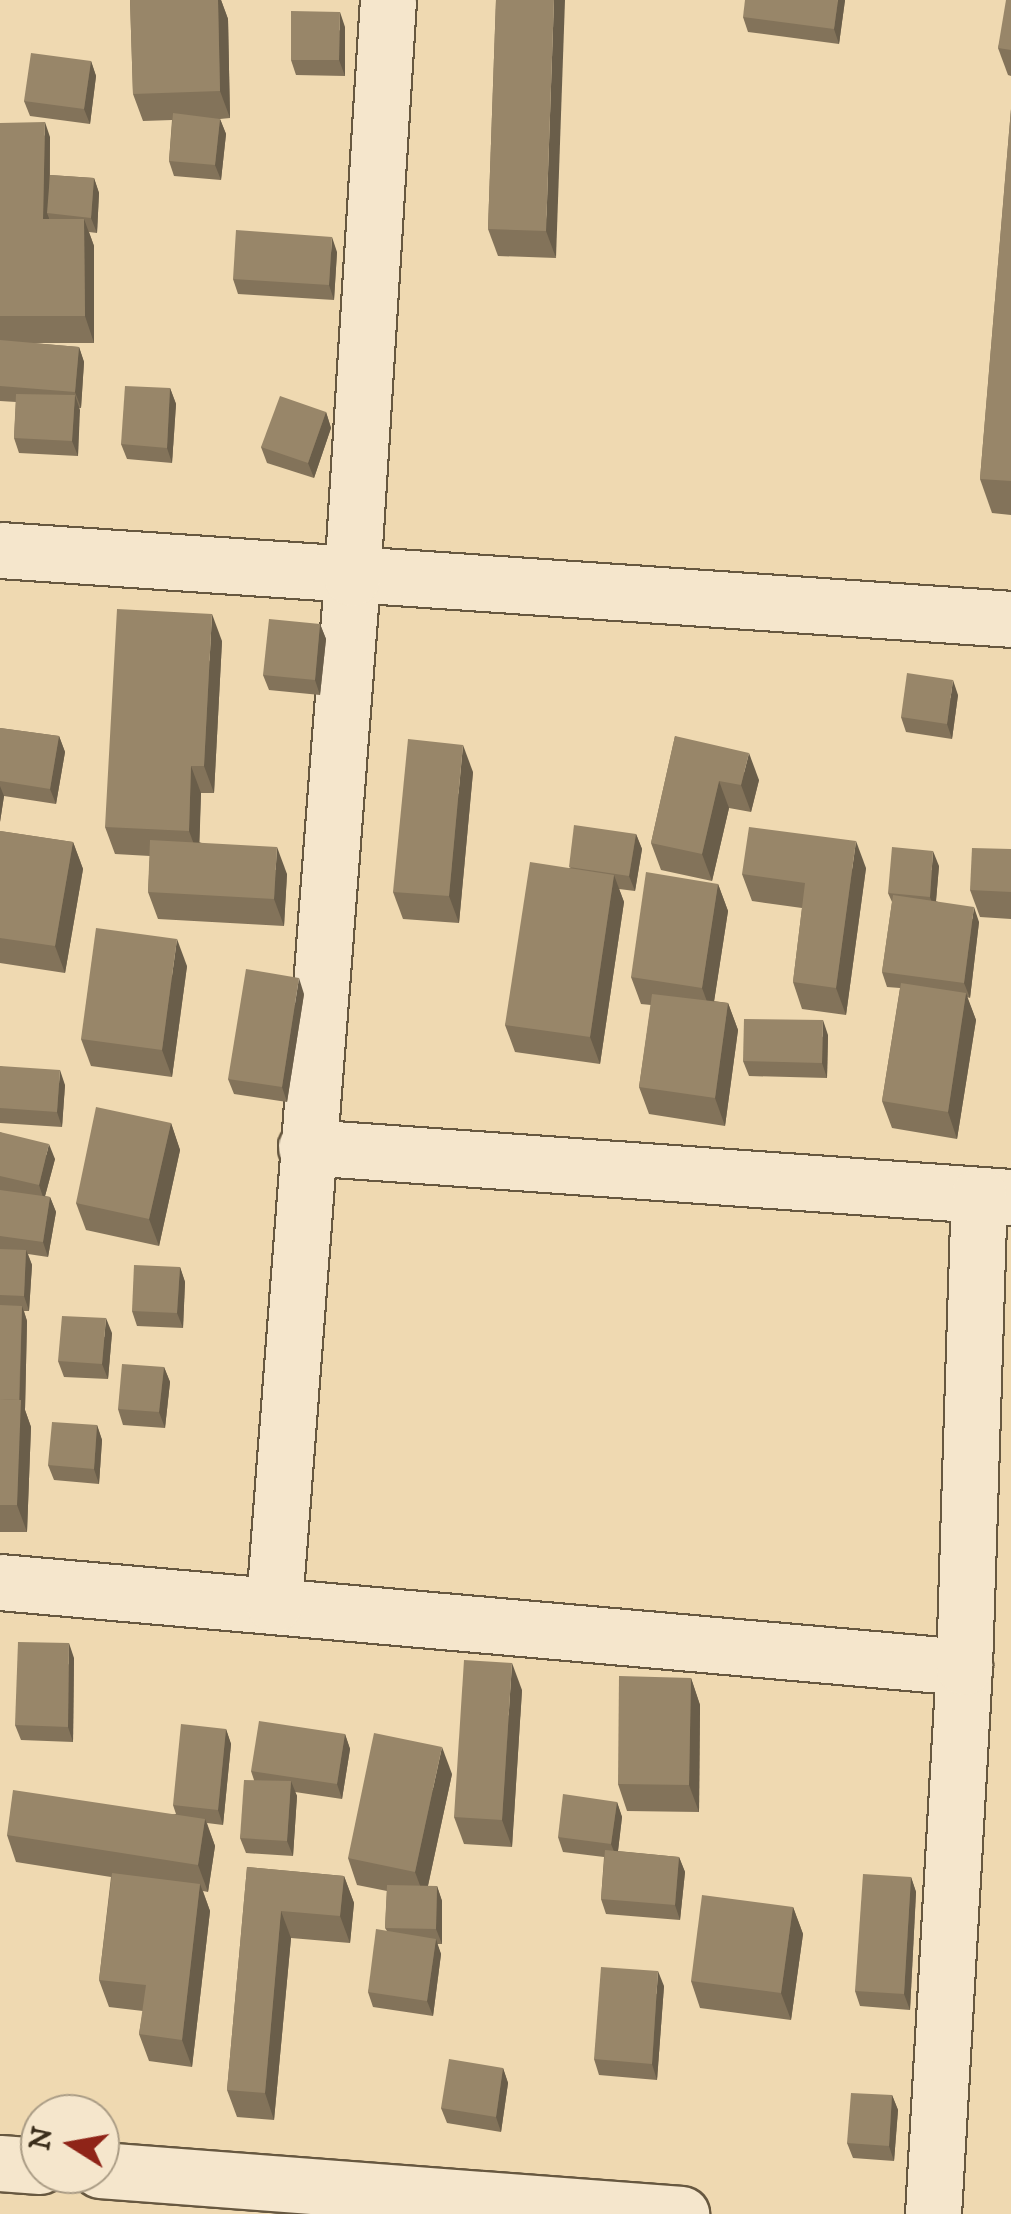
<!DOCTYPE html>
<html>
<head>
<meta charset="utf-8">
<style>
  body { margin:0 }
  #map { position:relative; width:1011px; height:2214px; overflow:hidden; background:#efd9b1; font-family:"IM FELL DW Pica",serif }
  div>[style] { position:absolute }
  .roads { filter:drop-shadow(2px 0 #675840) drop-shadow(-2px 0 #675840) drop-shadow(0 2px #675840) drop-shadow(0 -2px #675840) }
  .street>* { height:55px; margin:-27.5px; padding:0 27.5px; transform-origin:27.5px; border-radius:27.5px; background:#f5e6cc }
  .wall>* { inset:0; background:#83735a }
  .shaded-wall>* { inset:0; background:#6a5e4a }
  .building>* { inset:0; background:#988669 }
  span { translate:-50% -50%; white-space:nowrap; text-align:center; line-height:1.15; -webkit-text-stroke:10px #f5e6cc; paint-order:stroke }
  .north { position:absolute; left:20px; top:2094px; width:100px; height:100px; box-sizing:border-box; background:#f5e6cc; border:2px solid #aa9c85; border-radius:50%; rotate:281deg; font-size:28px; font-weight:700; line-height:40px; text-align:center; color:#3a2d1b }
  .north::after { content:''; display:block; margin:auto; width:35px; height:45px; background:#8f2418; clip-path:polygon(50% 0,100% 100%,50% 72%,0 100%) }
</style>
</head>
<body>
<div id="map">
  <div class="roads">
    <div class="street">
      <div style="left:0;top:550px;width:1013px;rotate:3.9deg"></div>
      <div style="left:306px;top:1147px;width:707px;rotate:4.06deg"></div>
      <div style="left:0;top:1582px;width:968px;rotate:5.04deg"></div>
      <div style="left:274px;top:1604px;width:1029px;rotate:-85.65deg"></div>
      <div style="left:352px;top:578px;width:579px;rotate:-86.44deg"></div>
      <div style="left:0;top:2163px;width:40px;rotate:4.3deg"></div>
      <div style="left:100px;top:2170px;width:583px;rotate:4.33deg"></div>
      <div style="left:933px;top:2214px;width:548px;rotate:-86.76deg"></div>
      <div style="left:964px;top:1667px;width:472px;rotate:-88.2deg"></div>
    </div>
  </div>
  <div class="wall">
    <div style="clip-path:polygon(130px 0,221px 0,228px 19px,230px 118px,220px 119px,226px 134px,221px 180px,174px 176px,169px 161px,172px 120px,143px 121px,133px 94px)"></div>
    <div style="clip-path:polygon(496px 0,556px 258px,498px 256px,488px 229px)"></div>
    <div style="clip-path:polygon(845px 0,839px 44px,748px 32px,743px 17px)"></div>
    <div style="clip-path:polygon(1011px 0,1011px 76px,1008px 75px,998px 48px)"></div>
    <div style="clip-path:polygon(345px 27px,345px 76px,296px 75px,291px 60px)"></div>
    <div style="clip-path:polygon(91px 61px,96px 76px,90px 124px,30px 116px,24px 101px)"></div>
    <div style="clip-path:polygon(1011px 109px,1011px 515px,992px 513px,980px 479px)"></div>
    <div style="clip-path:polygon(0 123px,50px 137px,50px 175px,94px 178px,99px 193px,97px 233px,89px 232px,94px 246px,94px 343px,32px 343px,79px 347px,84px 362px,81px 408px,79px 408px,78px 456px,19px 453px,14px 438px,16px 402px,0 401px)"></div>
    <div style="clip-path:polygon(337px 252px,334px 300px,238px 294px,233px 279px)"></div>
    <div style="clip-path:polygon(170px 388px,176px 404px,172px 463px,127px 459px,121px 444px)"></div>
    <div style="clip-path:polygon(326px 412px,331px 428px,314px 478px,267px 463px,261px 447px)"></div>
    <div style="clip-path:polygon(320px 624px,326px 639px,320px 695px,269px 690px,263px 675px)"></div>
    <div style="clip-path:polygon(222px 641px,214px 793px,201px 793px,199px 842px,287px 874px,284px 926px,158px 919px,148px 892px,150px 856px,115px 854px,105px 827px)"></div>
    <div style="clip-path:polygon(958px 695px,952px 739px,906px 732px,901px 717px)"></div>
    <div style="clip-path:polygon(0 728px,59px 736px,65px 752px,56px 804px,4px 796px,0 822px)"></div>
    <div style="clip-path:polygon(675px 736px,759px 780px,751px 812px,729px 808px,712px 881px,661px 870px,651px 843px)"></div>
    <div style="clip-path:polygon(473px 772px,459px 923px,403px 919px,393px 892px)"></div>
    <div style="clip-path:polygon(0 831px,73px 842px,83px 869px,65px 973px,0 963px)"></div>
    <div style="clip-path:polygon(636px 834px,642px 849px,635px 891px,619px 889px,624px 902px,600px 1064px,515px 1052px,505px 1025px,569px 868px)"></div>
    <div style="clip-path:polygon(1011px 849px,1011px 919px,980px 917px,970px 890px)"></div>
    <div style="clip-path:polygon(939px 866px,936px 901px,979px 922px,970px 998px,967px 997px,976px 1020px,957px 1139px,892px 1128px,882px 1101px,900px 988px,887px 987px,882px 972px,892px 902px,888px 893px)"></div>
    <div style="clip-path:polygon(866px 868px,846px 1015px,802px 1009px,793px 982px,802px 908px,752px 901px,742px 874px)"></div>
    <div style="clip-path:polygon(718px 884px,728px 911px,714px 1001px,728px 1003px,738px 1030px,725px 1126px,649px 1114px,639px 1087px,651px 1005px,641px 1004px,631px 977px)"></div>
    <div style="clip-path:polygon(187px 966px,172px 1077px,91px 1066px,81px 1039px)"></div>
    <div style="clip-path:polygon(304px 994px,287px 1102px,234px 1094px,228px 1079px)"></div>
    <div style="clip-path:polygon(828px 1035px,827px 1078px,749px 1076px,743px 1061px)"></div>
    <div style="clip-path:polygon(0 1066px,65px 1085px,62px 1127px,0 1123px)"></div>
    <div style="clip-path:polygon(171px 1123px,180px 1150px,159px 1246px,86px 1230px,76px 1203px)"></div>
    <div style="clip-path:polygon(0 1132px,55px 1159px,45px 1196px,50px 1197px,56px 1212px,48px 1257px,28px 1254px,32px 1265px,29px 1311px,24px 1311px,27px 1321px,25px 1410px,31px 1427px,27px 1532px,0 1532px)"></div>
    <div style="clip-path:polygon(180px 1267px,185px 1282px,183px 1328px,137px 1326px,132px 1311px)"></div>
    <div style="clip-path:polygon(112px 1333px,108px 1379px,64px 1377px,58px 1361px)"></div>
    <div style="clip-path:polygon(164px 1367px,170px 1382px,165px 1428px,123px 1425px,118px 1409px)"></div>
    <div style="clip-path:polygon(97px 1425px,102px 1440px,99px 1484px,54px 1480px,48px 1465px)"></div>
    <div style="clip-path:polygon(74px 1658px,73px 1742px,21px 1740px,15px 1725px)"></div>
    <div style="clip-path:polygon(691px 1678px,700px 1705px,699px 1812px,627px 1811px,618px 1784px)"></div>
    <div style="clip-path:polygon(522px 1690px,512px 1847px,464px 1844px,454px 1817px)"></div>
    <div style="clip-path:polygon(226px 1729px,231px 1744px,223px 1825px,207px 1823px,215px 1846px,208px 1892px,203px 1891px,210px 1911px,192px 2067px,149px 2061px,139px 2034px,143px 2011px,109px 2007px,99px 1980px,111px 1877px,16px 1862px,7px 1835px,176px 1814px,173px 1805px)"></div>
    <div style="clip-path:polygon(345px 1734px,350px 1749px,342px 1799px,295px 1792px,297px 1796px,293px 1856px,246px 1853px,240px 1838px,254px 1780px,251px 1771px)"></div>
    <div style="clip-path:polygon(452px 1774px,428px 1886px,437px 1886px,442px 1901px,442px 1944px,437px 1944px,441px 1954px,433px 2016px,373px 2007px,368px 1992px,387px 1931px,385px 1928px,387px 1891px,357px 1885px,348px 1858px)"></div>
    <div style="clip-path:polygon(617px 1802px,622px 1817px,618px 1851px,679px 1857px,685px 1872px,680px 1920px,606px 1914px,601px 1899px,604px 1857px,563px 1852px,558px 1837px)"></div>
    <div style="clip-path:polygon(247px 1867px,344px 1876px,354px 1903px,350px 1943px,291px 1938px,274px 2120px,237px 2117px,227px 2090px)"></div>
    <div style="clip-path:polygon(911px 1877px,916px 1892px,910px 2010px,860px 2006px,855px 1991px)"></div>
    <div style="clip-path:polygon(793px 1907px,803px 1934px,791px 2020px,700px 2008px,691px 1981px)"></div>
    <div style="clip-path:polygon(664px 1986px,657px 2080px,599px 2075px,594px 2059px)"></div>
    <div style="clip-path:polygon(503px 2068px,508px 2083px,501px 2132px,447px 2123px,441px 2108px)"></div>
    <div style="clip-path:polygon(892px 2095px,898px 2110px,894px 2161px,853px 2158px,847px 2143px)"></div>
  </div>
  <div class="shaded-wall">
    <div style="clip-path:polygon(218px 0,221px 0,228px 19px,230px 118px,220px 91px)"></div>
    <div style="clip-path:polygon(554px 0,565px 0,556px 258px,546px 231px)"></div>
    <div style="clip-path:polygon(838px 0,845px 0,839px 44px,834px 29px)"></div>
    <div style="clip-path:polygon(340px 12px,345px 27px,345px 76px,339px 60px)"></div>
    <div style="clip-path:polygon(91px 61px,96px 76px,90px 124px,84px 109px)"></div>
    <div style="clip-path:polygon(220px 119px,226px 134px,221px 180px,215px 165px)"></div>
    <div style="clip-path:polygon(45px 122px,50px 137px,49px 213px,47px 213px,49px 218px,49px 235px,43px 220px)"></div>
    <div style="clip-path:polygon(94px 178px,99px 193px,97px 233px,91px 218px)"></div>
    <div style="clip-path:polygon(84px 219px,94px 246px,94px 343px,85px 316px)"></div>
    <div style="clip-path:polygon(332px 237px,337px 252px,334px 300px,329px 285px)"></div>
    <div style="clip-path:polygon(79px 347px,84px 362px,81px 408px,75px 392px)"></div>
    <div style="clip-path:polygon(170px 388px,176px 404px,172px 463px,167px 448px)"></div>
    <div style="clip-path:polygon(75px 395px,80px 410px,78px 456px,72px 441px)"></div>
    <div style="clip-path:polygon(326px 412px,331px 428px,314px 478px,308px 463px)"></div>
    <div style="clip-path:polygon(212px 614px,222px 641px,214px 793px,204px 766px)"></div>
    <div style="clip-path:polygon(320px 624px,326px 639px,320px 695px,315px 680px)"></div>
    <div style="clip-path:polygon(953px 680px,958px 695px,952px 739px,947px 724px)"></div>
    <div style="clip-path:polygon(59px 736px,65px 752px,56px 804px,50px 789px)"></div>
    <div style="clip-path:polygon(463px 745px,473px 772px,459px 923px,449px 896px)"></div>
    <div style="clip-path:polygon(749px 753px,759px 780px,751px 812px,741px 785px)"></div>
    <div style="clip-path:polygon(191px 766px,201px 793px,199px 858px,189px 831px)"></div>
    <div style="clip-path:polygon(719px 781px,729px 808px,712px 881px,702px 854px)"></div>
    <div style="clip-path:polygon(0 786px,4px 796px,0 822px)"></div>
    <div style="clip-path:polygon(636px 834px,642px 849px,635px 891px,629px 876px)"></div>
    <div style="clip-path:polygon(856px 841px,866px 868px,846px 1015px,836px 988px)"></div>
    <div style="clip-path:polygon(73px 842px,83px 869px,65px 973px,55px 946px)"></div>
    <div style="clip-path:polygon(277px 847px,287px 874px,284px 926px,274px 899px)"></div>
    <div style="clip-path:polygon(933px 851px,939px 866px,935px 912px,930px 897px)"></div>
    <div style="clip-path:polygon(614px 875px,624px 902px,600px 1064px,590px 1037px)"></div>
    <div style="clip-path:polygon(718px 884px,728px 911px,712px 1015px,702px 988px)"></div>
    <div style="clip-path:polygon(974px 907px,979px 922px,970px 998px,964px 983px)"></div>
    <div style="clip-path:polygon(177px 939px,187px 966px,172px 1077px,162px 1050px)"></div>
    <div style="clip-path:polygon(299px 978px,304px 994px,287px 1102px,282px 1087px)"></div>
    <div style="clip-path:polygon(966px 993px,976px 1020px,957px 1139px,948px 1112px)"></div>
    <div style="clip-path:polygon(728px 1003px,738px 1030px,725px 1126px,715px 1098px)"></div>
    <div style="clip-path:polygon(823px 1020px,828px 1035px,827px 1078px,822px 1063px)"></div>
    <div style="clip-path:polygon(60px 1070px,65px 1085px,62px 1127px,57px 1112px)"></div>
    <div style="clip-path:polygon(171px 1123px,180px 1150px,159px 1246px,149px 1219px)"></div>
    <div style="clip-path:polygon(49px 1144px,55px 1159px,44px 1200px,39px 1185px)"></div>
    <div style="clip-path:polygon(50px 1197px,56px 1212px,48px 1257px,43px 1242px)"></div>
    <div style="clip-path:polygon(26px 1250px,32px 1265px,29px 1311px,24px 1296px)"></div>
    <div style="clip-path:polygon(180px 1267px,185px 1282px,183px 1328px,177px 1313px)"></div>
    <div style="clip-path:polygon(22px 1306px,27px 1321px,25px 1410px,31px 1427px,27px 1532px,17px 1505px)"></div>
    <div style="clip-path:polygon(106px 1318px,112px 1333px,108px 1379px,102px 1364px)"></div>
    <div style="clip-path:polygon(164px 1367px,170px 1382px,165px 1428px,159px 1412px)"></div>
    <div style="clip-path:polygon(97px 1425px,102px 1440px,99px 1484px,94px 1469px)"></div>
    <div style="clip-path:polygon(69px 1643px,74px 1658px,73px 1742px,68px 1727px)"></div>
    <div style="clip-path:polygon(512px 1663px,522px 1690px,512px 1847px,502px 1820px)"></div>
    <div style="clip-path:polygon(691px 1678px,700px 1705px,699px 1812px,689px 1785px)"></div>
    <div style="clip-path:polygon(226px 1729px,231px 1744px,223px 1825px,218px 1810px)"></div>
    <div style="clip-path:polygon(345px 1734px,350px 1749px,342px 1799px,337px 1784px)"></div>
    <div style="clip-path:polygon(442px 1747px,452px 1774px,425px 1899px,415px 1872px)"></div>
    <div style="clip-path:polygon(291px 1781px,297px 1796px,293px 1856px,287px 1841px)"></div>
    <div style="clip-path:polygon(617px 1802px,622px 1817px,617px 1859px,611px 1844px)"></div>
    <div style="clip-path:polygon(205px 1819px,215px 1846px,208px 1892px,198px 1865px)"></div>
    <div style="clip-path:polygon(679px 1857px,685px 1872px,680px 1920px,675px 1905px)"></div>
    <div style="clip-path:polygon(344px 1876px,354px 1903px,350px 1943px,340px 1916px)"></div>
    <div style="clip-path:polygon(911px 1877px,916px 1892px,910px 2010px,904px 1994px)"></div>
    <div style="clip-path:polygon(200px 1884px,210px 1911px,192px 2067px,182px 2040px)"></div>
    <div style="clip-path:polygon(437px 1886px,442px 1901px,442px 1944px,436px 1929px)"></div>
    <div style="clip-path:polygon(793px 1907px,803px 1934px,791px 2020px,781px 1993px)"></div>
    <div style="clip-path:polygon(281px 1911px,291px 1938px,274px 2120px,265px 2093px)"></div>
    <div style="clip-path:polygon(436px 1939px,441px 1954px,433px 2016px,427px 2001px)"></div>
    <div style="clip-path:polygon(658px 1971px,664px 1986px,657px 2080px,652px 2064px)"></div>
    <div style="clip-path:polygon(503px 2068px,508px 2083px,501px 2132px,496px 2117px)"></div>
    <div style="clip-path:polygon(892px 2095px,898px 2110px,894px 2161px,889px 2146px)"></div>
  </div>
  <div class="building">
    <div style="clip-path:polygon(130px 0,218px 0,220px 91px,133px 94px)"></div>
    <div style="clip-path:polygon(496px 0,554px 0,546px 231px,488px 229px)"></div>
    <div style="clip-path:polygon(745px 0,838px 0,834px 29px,743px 17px)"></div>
    <div style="clip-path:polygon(1006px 0,1011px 0,1011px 50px,998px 48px)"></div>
    <div style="clip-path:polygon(291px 11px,340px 12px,339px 60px,291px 60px)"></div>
    <div style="clip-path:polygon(31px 53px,91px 61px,84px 109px,24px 101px)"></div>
    <div style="clip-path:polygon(1011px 109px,1011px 481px,980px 479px)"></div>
    <div style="clip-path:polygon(173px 113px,220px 119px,215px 165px,169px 161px)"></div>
    <div style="clip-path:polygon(45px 122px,43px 219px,0 219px,0 123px)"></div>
    <div style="clip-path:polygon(50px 175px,94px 178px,91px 218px,47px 213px)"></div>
    <div style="clip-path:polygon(0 219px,84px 219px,85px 316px,0 316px)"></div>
    <div style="clip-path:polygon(236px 230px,332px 237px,329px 285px,233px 279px)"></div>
    <div style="clip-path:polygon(0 340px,79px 347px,75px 392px,0 386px)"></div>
    <div style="clip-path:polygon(125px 386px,170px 388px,167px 448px,121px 444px)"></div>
    <div style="clip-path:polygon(16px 394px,75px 395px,72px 441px,14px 438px)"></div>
    <div style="clip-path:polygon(280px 396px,326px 412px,308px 463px,261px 447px)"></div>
    <div style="clip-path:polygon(117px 609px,212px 614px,204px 766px,191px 766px,189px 831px,105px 827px)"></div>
    <div style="clip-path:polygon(269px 619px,320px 624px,315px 680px,263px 675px)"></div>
    <div style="clip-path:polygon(907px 673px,953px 680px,947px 724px,901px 717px)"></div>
    <div style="clip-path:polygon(0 728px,59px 736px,50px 789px,0 781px)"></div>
    <div style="clip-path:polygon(675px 736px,749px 753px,741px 785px,719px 781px,702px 854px,651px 843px)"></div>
    <div style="clip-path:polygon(408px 739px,463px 745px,449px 896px,393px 892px)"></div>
    <div style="clip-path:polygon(574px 825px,636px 834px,629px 876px,569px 867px)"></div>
    <div style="clip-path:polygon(749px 827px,856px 841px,836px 988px,793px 982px,805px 883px,742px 874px)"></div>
    <div style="clip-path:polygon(0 831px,73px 842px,55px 946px,0 938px)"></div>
    <div style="clip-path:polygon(150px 840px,277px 847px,274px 899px,148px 892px)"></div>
    <div style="clip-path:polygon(892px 847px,933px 851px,930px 897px,888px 893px)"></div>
    <div style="clip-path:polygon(972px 848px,1011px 849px,1011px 892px,970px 890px)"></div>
    <div style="clip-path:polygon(530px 862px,614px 875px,590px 1037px,505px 1025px)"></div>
    <div style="clip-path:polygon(646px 872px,718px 884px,702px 988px,631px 977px)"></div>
    <div style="clip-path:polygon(893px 895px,974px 907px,964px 983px,882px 972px)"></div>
    <div style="clip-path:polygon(96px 928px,177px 939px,162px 1050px,81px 1039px)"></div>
    <div style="clip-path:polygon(246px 969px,299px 978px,282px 1087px,228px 1079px)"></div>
    <div style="clip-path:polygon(901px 983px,966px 993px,948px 1112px,882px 1101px)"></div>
    <div style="clip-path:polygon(652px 994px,728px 1003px,715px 1098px,639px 1087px)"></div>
    <div style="clip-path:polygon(744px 1019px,823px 1020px,822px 1063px,743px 1061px)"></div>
    <div style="clip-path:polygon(0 1066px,60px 1070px,57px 1112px,0 1108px)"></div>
    <div style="clip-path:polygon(96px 1107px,171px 1123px,149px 1219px,76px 1203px)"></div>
    <div style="clip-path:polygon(0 1132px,49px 1144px,39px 1185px,0 1176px)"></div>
    <div style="clip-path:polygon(0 1190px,50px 1197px,43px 1242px,0 1236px)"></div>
    <div style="clip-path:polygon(0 1249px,26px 1250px,24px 1296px,0 1295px)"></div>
    <div style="clip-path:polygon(134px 1265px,180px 1267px,177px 1313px,132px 1311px)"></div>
    <div style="clip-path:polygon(0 1305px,22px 1306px,19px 1400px,0 1399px)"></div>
    <div style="clip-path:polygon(62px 1316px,106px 1318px,102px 1364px,58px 1361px)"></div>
    <div style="clip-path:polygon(122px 1364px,164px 1367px,159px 1412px,118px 1409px)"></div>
    <div style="clip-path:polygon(0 1399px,21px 1400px,17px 1505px,0 1505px)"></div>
    <div style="clip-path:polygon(52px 1422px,97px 1425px,94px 1469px,48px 1465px)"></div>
    <div style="clip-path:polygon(18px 1642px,69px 1643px,68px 1727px,15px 1725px)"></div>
    <div style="clip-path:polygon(464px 1660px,512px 1663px,502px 1820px,454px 1817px)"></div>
    <div style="clip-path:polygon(619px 1676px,691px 1678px,689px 1785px,618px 1784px)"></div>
    <div style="clip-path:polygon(259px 1721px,345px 1734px,337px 1784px,251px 1771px)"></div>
    <div style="clip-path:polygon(181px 1724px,226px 1729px,218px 1810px,173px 1805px)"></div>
    <div style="clip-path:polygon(374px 1733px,442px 1747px,415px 1872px,348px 1858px)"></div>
    <div style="clip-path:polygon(244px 1780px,291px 1781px,287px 1841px,240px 1838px)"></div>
    <div style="clip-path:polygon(13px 1790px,205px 1819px,198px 1865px,7px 1835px)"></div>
    <div style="clip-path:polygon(563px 1794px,617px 1802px,611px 1844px,558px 1837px)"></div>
    <div style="clip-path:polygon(605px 1850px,679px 1857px,675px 1905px,601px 1899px)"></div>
    <div style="clip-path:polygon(247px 1867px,344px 1876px,340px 1916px,281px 1911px,265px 2093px,227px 2090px)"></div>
    <div style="clip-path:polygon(112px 1873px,200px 1884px,182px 2040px,139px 2034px,146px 1985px,99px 1980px)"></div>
    <div style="clip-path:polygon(863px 1874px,911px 1877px,904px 1994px,855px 1991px)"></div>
    <div style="clip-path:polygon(387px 1885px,437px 1886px,436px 1929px,385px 1928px)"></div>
    <div style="clip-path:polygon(702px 1895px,793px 1907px,781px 1993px,691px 1981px)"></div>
    <div style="clip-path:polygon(376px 1929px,436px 1939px,427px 2001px,368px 1992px)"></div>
    <div style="clip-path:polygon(601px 1967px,658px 1971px,652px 2064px,594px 2059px)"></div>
    <div style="clip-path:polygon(449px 2059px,503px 2068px,496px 2117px,441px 2108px)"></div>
    <div style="clip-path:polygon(851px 2093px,892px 2095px,889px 2146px,847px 2143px)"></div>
  </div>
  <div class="north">N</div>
</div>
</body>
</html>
